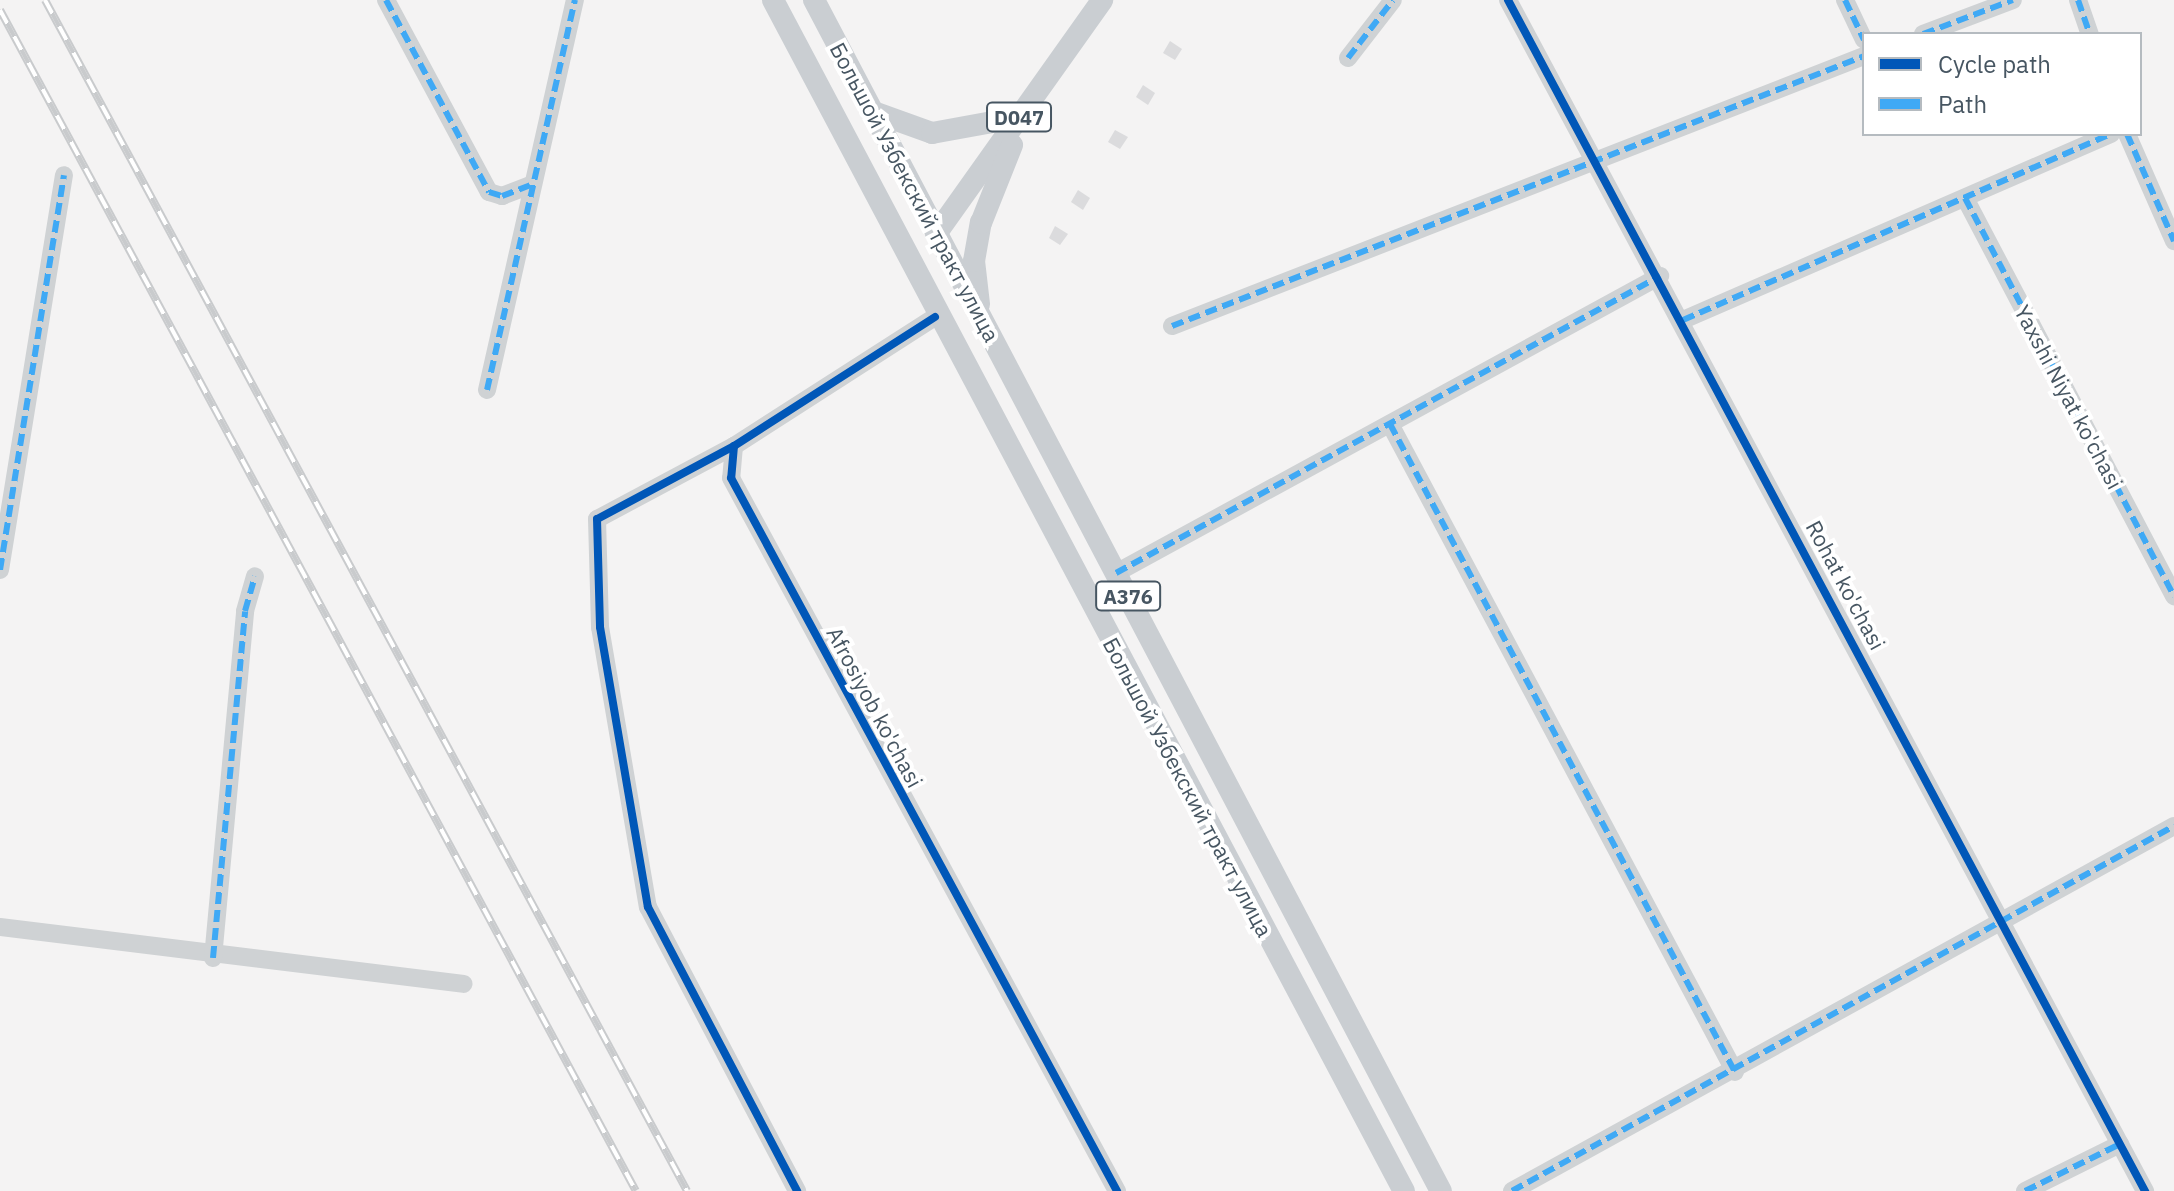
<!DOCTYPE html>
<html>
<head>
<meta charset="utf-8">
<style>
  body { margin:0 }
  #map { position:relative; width:2174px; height:1191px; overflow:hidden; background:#f4f3f3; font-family:"IBM Plex Sans",sans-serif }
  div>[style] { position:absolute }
  .building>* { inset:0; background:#dbdbdd }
  .minor>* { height:18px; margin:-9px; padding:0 9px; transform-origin:9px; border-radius:9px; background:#cfd2d4 }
  .major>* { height:22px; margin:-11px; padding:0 11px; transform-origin:11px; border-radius:11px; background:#caced2 }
  .rail>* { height:8px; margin-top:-4px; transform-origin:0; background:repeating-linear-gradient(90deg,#fff 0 15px,#c9cbcd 0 30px); box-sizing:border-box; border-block:2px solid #c9cbcd }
  .quiet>* { height:6px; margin-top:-3px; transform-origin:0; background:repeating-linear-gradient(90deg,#3fa9f5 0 12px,transparent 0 18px) }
  .cycleway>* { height:8px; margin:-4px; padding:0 4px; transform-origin:4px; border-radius:4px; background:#0057b8 }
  span { translate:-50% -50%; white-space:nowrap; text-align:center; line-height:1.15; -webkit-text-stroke:8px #fff; paint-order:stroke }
  .shield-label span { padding:2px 6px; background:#fff; border:2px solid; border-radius:6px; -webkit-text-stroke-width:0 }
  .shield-label { font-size:20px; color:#475662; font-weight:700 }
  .street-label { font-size:22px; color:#475662 }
  .legend { position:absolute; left:1862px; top:32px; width:280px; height:104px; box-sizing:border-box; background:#fff; border:2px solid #b5bbc0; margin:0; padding:10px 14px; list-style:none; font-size:24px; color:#475662 }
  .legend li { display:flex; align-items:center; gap:16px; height:40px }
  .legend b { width:40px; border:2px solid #b5bbc0 }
</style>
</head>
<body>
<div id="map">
  <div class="building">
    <div style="clip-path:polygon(1170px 41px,1182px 49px,1175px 60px,1163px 53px)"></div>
    <div style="clip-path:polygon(1143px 85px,1155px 93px,1148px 105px,1136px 97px)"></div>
    <div style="clip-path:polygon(1115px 130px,1128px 137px,1120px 149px,1108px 142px)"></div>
    <div style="clip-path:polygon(1078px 190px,1090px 198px,1083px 210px,1071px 202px)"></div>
    <div style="clip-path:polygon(1055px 226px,1068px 234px,1060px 245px,1049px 238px)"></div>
  </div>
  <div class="minor">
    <div style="left:386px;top:0;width:218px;rotate:61.8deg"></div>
    <div style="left:489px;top:192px;width:14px;rotate:17deg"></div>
    <div style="left:502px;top:196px;width:30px;rotate:-21deg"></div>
    <div style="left:1508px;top:0;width:1351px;rotate:61.86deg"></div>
    <div style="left:1845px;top:0;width:44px;rotate:64.6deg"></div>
    <div style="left:2078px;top:0;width:36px;rotate:71deg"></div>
    <div style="left:1923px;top:34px;width:96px;rotate:-20.7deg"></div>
    <div style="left:1348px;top:58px;width:73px;rotate:-52.2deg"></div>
    <div style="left:2127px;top:134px;width:117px;rotate:66.3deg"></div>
    <div style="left:1965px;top:198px;width:450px;rotate:62.3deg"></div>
    <div style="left:935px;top:317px;width:239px;rotate:147.3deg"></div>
    <div style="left:734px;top:446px;width:32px;rotate:95deg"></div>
    <div style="left:731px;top:478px;width:811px;rotate:61.57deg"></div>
    <div style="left:1683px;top:320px;width:467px;rotate:-23.5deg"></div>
    <div style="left:1172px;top:326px;width:743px;rotate:-21.31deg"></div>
    <div style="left:487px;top:390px;width:400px;rotate:-77.3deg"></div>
    <div style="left:1390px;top:424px;width:734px;rotate:61.97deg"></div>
    <div style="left:734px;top:446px;width:155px;rotate:151.9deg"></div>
    <div style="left:597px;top:519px;width:108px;rotate:88.4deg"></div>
    <div style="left:600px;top:627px;width:284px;rotate:80.3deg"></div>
    <div style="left:648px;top:907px;width:321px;rotate:62.3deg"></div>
    <div style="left:0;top:570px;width:400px;rotate:-80.8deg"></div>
    <div style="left:1116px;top:573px;width:620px;rotate:-28.63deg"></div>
    <div style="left:0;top:927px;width:467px;rotate:7deg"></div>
    <div style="left:213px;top:958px;width:348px;rotate:-84.7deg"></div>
    <div style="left:245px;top:611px;width:36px;rotate:-74deg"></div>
    <div style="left:1512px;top:1191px;width:756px;rotate:-28.87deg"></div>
    <div style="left:2025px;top:1191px;width:106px;rotate:-26.3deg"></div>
  </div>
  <div class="major">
    <div style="left:773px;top:0;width:1348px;rotate:62.09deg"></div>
    <div style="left:814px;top:0;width:1346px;rotate:62.24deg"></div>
    <div style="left:871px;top:111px;width:65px;rotate:19.8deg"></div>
    <div style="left:932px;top:133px;width:89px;rotate:-10.3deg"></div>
    <div style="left:936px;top:234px;width:287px;rotate:-54.6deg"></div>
    <div style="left:979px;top:304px;width:43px;rotate:-96.6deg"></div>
    <div style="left:974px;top:261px;width:39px;rotate:-80deg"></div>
    <div style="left:981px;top:223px;width:84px;rotate:-68.3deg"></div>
  </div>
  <div class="rail">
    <div style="left:45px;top:0;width:1353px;rotate:61.67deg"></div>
    <div style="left:0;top:10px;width:1341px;rotate:61.7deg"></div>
  </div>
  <div class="quiet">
    <div style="left:386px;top:0;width:218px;rotate:61.8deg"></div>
    <div style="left:489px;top:192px;width:14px;rotate:17deg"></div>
    <div style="left:502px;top:196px;width:30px;rotate:-21deg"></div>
    <div style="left:1845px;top:0;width:44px;rotate:64.6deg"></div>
    <div style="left:2078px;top:0;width:36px;rotate:71deg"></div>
    <div style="left:1923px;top:34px;width:96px;rotate:-20.7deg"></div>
    <div style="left:1348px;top:58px;width:73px;rotate:-52.2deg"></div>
    <div style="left:2127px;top:134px;width:117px;rotate:66.3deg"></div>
    <div style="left:1965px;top:198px;width:450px;rotate:62.3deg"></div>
    <div style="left:1683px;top:320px;width:467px;rotate:-23.5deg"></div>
    <div style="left:1172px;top:326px;width:743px;rotate:-21.31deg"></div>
    <div style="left:487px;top:390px;width:400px;rotate:-77.3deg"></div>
    <div style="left:1390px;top:424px;width:734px;rotate:61.97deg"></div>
    <div style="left:0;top:570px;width:400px;rotate:-80.8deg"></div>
    <div style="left:1116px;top:573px;width:620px;rotate:-28.63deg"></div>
    <div style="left:213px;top:958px;width:348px;rotate:-84.7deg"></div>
    <div style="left:245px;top:611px;width:36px;rotate:-74deg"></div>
    <div style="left:1512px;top:1191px;width:756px;rotate:-28.87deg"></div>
    <div style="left:2025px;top:1191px;width:106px;rotate:-26.3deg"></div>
  </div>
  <div class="cycleway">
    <div style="left:1508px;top:0;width:1351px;rotate:61.86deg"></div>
    <div style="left:935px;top:317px;width:239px;rotate:147.3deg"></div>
    <div style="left:734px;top:446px;width:32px;rotate:95deg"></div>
    <div style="left:731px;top:478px;width:811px;rotate:61.57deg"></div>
    <div style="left:734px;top:446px;width:155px;rotate:151.9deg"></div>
    <div style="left:597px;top:519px;width:108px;rotate:88.4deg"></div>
    <div style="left:600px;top:627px;width:284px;rotate:80.3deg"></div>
    <div style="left:648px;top:907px;width:321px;rotate:62.3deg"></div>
  </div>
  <div class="shield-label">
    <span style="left:1019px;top:117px">D047</span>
    <span style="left:1128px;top:596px">A376</span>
  </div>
  <div class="street-label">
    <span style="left:915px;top:192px;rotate:62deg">Большой Узбекский тракт улица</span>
    <span style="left:2069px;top:397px;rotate:62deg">Yaxshi Niyat ko'chasi</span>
    <span style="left:1846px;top:585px;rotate:62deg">Rohat ko'chasi</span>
    <span style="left:875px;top:707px;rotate:62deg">Afrosiyob ko'chasi</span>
    <span style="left:1188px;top:787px;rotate:62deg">Большой Узбекский тракт улица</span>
  </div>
  <ul class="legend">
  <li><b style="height:10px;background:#0057b8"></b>Cycle path</li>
  <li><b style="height:10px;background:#3fa9f5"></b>Path</li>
  </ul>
</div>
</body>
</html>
